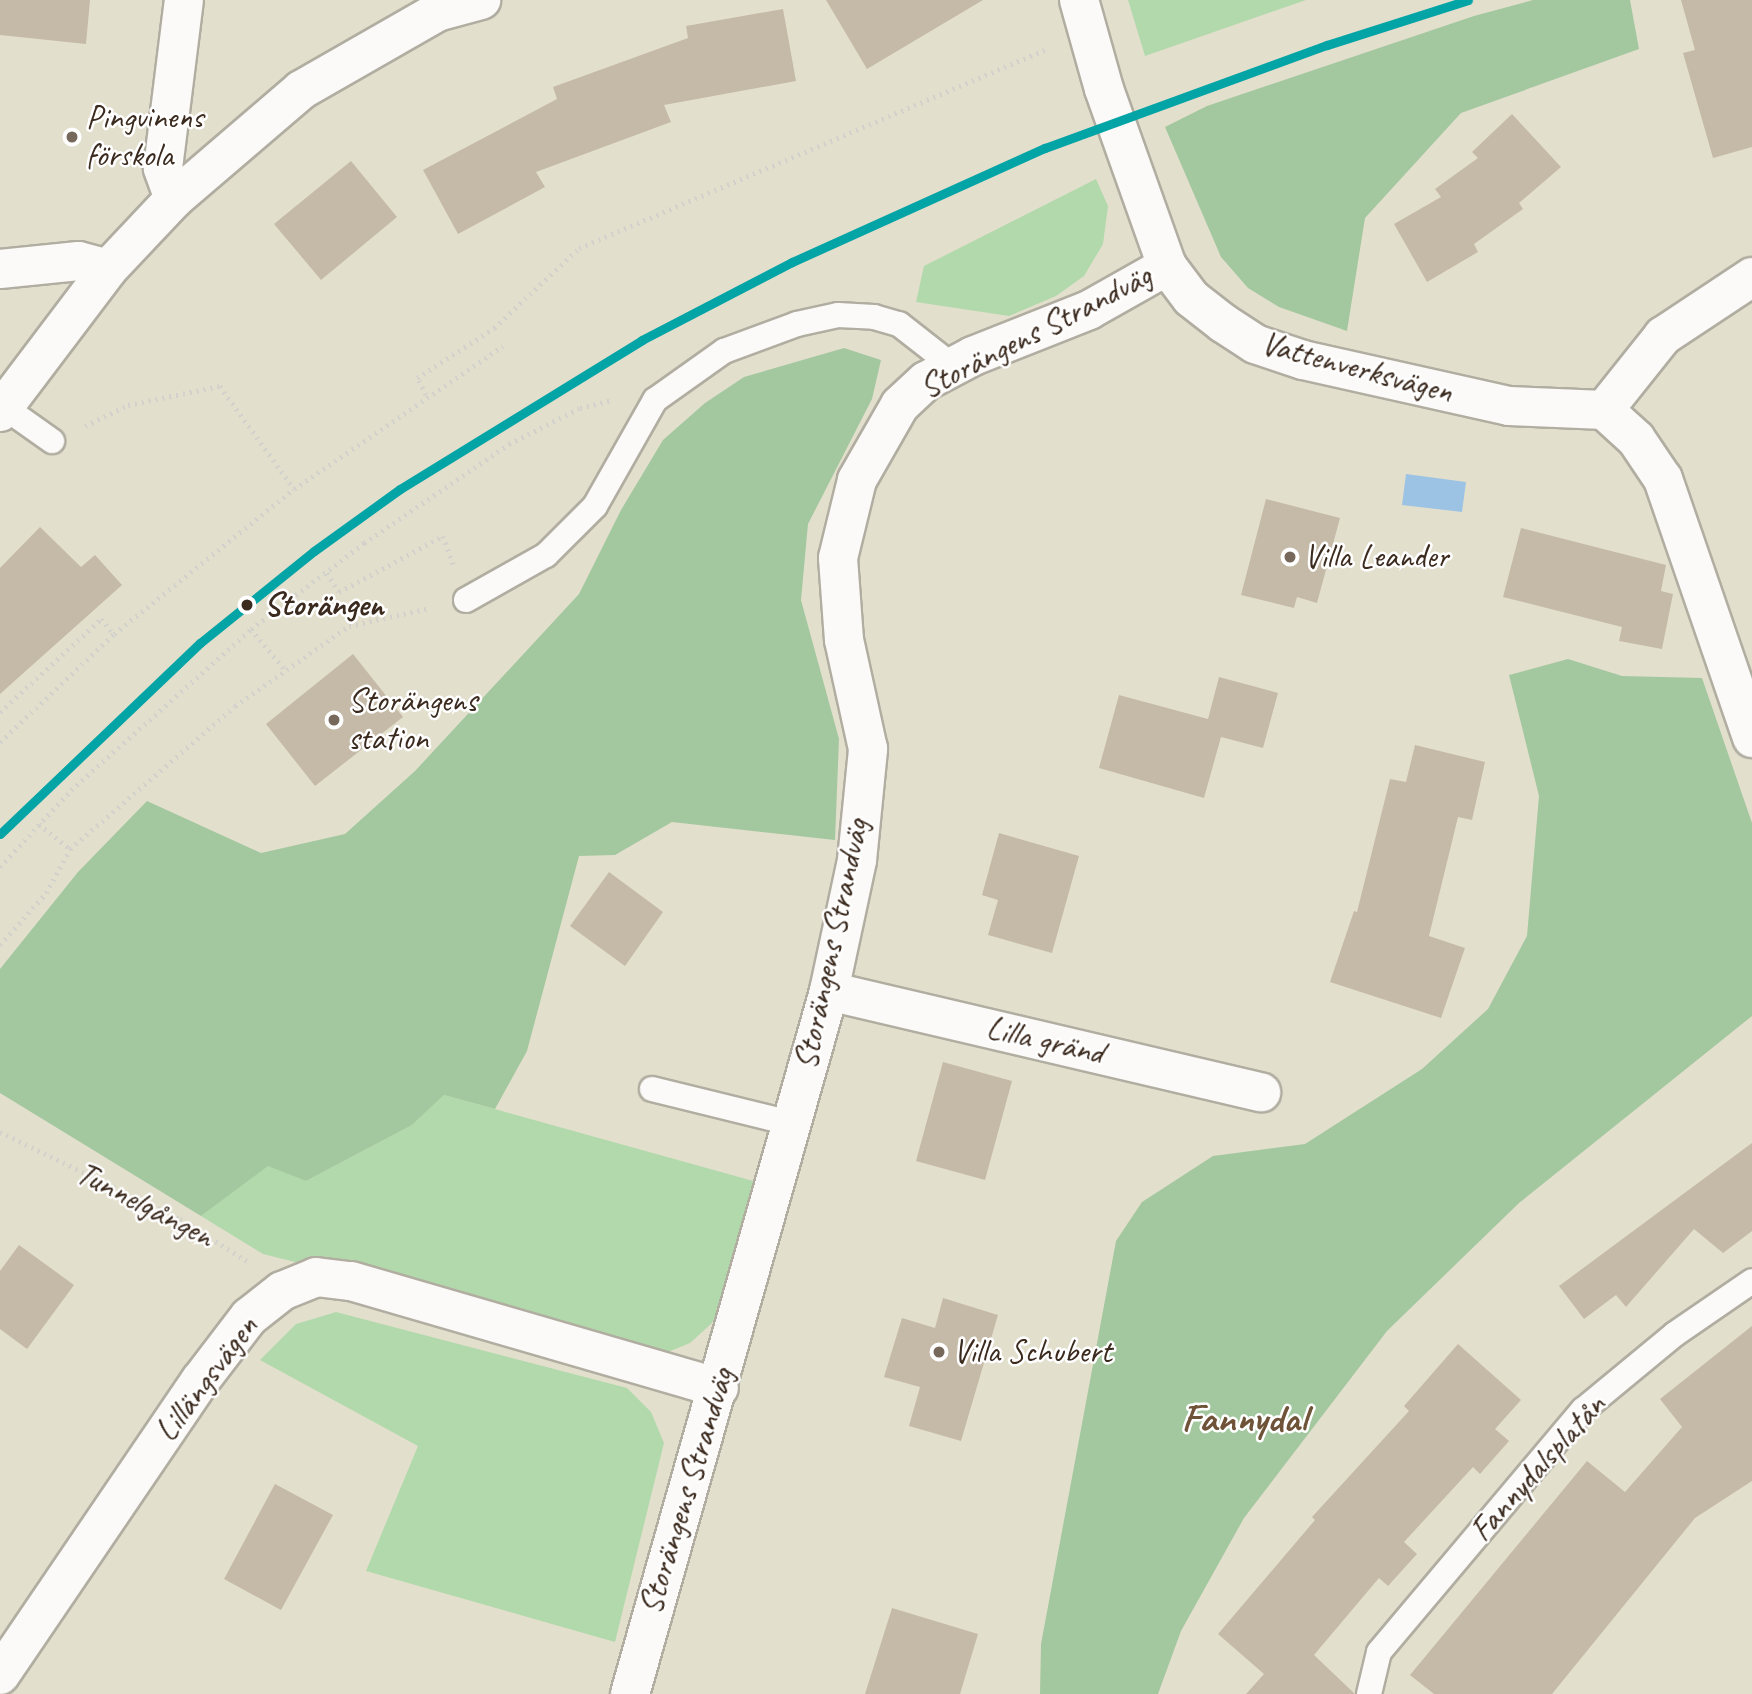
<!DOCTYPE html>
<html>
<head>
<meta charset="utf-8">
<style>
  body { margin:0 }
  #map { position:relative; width:1752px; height:1694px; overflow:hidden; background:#e3dfcd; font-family:Caveat,sans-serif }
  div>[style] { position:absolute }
  .green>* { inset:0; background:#b2d9ab }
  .forest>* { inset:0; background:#a3c89f }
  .water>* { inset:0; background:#9cc3e4 }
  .building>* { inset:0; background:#c5baa7 }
  .path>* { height:4.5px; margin-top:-2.25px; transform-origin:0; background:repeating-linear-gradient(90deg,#d3d1cb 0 2px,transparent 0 7px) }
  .roads { filter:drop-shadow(2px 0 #b1ada1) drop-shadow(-2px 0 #b1ada1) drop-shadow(0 2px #b1ada1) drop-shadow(0 -2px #b1ada1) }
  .service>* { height:24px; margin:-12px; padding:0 12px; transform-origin:12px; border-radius:12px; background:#fbfaf8 }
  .minor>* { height:38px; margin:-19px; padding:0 19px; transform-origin:19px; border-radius:19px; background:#fbfaf8 }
  .rail-1>* { height:9px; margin:-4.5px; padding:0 4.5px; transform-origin:4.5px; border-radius:4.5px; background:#03a4a6 }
  .dots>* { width:19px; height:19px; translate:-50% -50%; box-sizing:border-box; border:4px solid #fff; border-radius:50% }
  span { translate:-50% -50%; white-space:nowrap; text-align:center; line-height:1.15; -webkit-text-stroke:5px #fff; paint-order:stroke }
  .poi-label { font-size:33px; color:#3b2a1e }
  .left { translate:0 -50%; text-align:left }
  .street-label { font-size:33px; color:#3b2a1e }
  .stop-label { font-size:33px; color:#3b2a1e; font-weight:700 }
  .district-label { font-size:40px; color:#6e5338; font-weight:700 }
</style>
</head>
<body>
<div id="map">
  <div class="green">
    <div style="clip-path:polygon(1128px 0,1306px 0,1145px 56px)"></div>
    <div style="clip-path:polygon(1096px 179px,1108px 206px,1103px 244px,1084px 276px,1056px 296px,1009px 316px,916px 302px,924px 266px)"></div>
    <div style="clip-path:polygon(444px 1095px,757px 1182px,725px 1296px,712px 1323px,690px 1343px,663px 1354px,263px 1254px,201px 1216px,268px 1165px,306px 1181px,412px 1125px)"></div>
    <div style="clip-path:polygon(336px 1312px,627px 1388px,651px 1412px,664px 1443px,615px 1642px,366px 1571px,418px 1446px,260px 1360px,296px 1324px)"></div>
  </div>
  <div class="forest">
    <div style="clip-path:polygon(1533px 0,1630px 0,1639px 49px,1461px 113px,1365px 218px,1347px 331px,1279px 307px,1248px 288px,1221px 257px,1165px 127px,1207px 106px,1474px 16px)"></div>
    <div style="clip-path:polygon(844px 348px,881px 360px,872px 399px,808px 524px,801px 600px,839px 739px,835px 840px,672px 822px,615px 855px,579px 856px,527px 1051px,495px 1109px,444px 1095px,412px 1125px,306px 1181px,268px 1166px,201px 1216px,0 1093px,0 969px,78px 872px,147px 801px,261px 853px,345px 834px,415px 771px,579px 594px,621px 510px,663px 440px,705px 403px,744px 377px)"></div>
    <div style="clip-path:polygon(1568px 659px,1622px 676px,1702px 678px,1752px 823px,1752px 1016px,1519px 1203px,1387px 1331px,1244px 1518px,1181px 1631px,1158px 1694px,1040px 1694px,1041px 1644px,1116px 1241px,1142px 1202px,1213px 1156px,1305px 1144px,1422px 1069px,1488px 1009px,1527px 936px,1539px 796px,1509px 675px)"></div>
  </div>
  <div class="water">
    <div style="clip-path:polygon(1406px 474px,1466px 482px,1462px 512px,1402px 505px)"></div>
  </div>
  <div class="building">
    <div style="clip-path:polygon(0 0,90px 0,86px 44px,0 35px)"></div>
    <div style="clip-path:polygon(826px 0,983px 0,867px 69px)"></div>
    <div style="clip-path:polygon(1681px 0,1752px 0,1752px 147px,1713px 158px,1683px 53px,1695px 50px)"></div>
    <div style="clip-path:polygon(783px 9px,796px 81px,664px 105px,671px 122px,536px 172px,545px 187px,458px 234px,423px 170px,557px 99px,553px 87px,688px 38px,686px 26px)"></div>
    <div style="clip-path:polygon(1512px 114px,1561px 167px,1519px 203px,1523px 209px,1474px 244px,1478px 252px,1427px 282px,1394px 224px,1441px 197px,1435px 189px,1478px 158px,1472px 152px)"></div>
    <div style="clip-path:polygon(351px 161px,397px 217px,321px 280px,274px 224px)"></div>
    <div style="clip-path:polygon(1266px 499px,1340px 518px,1317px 603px,1297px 597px,1294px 608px,1241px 595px)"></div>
    <div style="clip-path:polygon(40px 527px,81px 567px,95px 555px,122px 585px,0 694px,0 568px)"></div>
    <div style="clip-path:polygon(1521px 528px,1666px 565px,1661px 591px,1673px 594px,1662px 649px,1619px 641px,1622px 627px,1503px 597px)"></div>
    <div style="clip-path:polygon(353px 654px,403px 717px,315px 786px,266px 724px)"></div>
    <div style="clip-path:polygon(1219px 677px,1278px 693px,1263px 748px,1221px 737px,1204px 798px,1099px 768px,1119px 695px,1208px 719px)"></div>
    <div style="clip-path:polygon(1415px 745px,1485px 762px,1472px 820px,1458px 817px,1429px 936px,1465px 948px,1441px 1018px,1330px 982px,1354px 911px,1357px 912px,1390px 779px,1406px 782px)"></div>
    <div style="clip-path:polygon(999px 833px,1079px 856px,1052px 953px,988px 935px,998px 900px,982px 895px)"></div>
    <div style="clip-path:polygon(609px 872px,663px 912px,625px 966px,570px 926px)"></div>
    <div style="clip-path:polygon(943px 1062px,1012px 1081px,985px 1180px,916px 1161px)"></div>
    <div style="clip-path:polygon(1752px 1143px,1752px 1231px,1723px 1253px,1694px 1229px,1626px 1307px,1616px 1295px,1584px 1319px,1559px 1286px)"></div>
    <div style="clip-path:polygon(19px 1245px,74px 1285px,27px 1349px,0 1329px,0 1271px)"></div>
    <div style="clip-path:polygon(943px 1298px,998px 1315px,961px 1441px,909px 1426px,920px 1387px,884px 1377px,902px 1318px,935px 1328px)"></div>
    <div style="clip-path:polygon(1752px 1326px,1752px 1481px,1695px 1518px,1552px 1694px,1434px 1694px,1410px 1675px,1587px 1461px,1625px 1492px,1682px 1427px,1660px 1399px)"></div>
    <div style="clip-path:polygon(1458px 1344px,1521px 1400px,1495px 1429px,1509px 1441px,1480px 1474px,1473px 1467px,1404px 1542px,1417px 1554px,1388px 1586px,1379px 1578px,1314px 1655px,1355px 1694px,1246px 1694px,1264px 1674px,1218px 1634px,1315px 1520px,1312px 1517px,1409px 1411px,1404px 1406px)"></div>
    <div style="clip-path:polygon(275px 1484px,333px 1515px,281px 1610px,224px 1579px)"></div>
    <div style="clip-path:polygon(892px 1608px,978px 1634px,960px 1694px,865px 1694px)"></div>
  </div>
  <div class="path">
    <div style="left:426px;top:395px;width:19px;rotate:-118deg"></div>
    <div style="left:417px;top:378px;width:92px;rotate:-33deg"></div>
    <div style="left:494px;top:328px;width:117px;rotate:-43.3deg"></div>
    <div style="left:579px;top:248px;width:509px;rotate:-23.04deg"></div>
    <div style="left:85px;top:426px;width:48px;rotate:-26deg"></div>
    <div style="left:128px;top:405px;width:94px;rotate:-11.7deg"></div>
    <div style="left:220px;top:386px;width:127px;rotate:54.3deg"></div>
    <div style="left:327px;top:573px;width:22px;rotate:58deg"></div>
    <div style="left:339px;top:592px;width:118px;rotate:-28.3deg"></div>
    <div style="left:443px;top:536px;width:30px;rotate:70deg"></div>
    <div style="left:251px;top:629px;width:55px;rotate:50.2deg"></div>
    <div style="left:0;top:712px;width:137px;rotate:-42.6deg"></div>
    <div style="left:101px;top:619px;width:20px;rotate:49deg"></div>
    <div style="left:0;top:742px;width:157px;rotate:-43.5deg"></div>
    <div style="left:114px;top:634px;width:231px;rotate:-38.9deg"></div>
    <div style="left:294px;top:489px;width:253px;rotate:-34.4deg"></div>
    <div style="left:39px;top:824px;width:40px;rotate:39deg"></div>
    <div style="left:0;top:867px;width:105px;rotate:-47.3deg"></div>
    <div style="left:71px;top:790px;width:241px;rotate:-41.8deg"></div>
    <div style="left:251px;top:629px;width:142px;rotate:-37.3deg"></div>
    <div style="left:364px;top:543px;width:176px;rotate:-34.3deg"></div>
    <div style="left:509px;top:444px;width:80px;rotate:-26.9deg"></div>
    <div style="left:580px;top:408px;width:32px;rotate:-14deg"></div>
    <div style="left:0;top:945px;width:69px;rotate:-48.5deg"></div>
    <div style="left:46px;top:893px;width:50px;rotate:-61.4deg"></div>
    <div style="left:70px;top:849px;width:218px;rotate:-40.9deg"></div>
    <div style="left:235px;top:706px;width:139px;rotate:-35.1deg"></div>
    <div style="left:349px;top:626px;width:83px;rotate:-12.5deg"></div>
    <div style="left:0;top:1132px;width:200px;rotate:25.8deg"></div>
    <div style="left:180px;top:1219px;width:79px;rotate:32.1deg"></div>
  </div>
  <div class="roads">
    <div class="service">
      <div style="left:4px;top:407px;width:59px;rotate:35.3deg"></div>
      <div style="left:466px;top:600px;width:92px;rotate:-29.4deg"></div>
      <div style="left:546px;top:555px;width:69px;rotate:-45deg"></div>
      <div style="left:595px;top:506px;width:122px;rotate:-60.5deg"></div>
      <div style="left:655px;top:400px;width:85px;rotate:-35.4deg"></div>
      <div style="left:724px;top:351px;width:78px;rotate:-20.3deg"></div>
      <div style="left:797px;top:324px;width:42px;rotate:-12.4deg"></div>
      <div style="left:838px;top:315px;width:36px;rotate:3deg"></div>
      <div style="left:874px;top:317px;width:26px;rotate:16deg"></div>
      <div style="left:899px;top:324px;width:70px;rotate:38deg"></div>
      <div style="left:652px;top:1089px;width:142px;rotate:13.8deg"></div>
      <div style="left:1369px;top:1694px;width:43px;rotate:-76.6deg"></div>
      <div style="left:1379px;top:1652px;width:317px;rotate:-49.9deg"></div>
      <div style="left:1583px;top:1410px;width:119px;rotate:-39.6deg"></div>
      <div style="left:1675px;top:1334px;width:93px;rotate:-34.5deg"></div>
    </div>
    <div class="minor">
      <div style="left:1079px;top:0;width:92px;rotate:74.3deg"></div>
      <div style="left:1104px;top:89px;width:188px;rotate:70.4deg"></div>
      <div style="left:1167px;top:266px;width:40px;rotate:53deg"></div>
      <div style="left:1191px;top:298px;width:41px;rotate:38deg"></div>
      <div style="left:1223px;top:323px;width:38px;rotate:33deg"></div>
      <div style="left:1255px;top:344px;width:51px;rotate:18.4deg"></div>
      <div style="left:1303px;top:360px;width:211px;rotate:12.6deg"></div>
      <div style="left:1509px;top:406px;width:95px;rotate:2.4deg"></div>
      <div style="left:174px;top:199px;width:33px;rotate:-110deg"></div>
      <div style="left:163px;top:168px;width:169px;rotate:-82.9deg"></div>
      <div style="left:0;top:269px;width:79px;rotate:-5.8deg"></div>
      <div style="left:79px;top:261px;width:30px;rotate:15deg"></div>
      <div style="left:108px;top:269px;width:96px;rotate:-46.7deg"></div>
      <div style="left:174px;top:199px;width:167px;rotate:-40.6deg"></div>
      <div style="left:301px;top:90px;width:157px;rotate:-29.8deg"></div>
      <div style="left:437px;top:12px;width:46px;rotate:-15.3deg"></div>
      <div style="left:1604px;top:410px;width:43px;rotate:42.2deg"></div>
      <div style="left:1636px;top:439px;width:48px;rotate:56deg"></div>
      <div style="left:1663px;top:479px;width:274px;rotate:71deg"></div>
      <div style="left:1604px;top:410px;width:95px;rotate:-51.4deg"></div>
      <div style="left:1663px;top:336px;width:107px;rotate:-33.5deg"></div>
      <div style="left:0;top:412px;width:179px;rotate:-52.9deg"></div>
      <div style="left:829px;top:991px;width:444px;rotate:13.2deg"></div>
      <div style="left:0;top:1675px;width:356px;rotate:-55.8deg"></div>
      <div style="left:200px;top:1381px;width:81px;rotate:-52.6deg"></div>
      <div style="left:249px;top:1317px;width:42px;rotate:-38.2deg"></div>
      <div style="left:282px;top:1291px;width:37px;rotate:-22deg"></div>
      <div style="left:316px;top:1277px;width:35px;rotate:7deg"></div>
      <div style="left:351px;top:1281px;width:383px;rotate:16.2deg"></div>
      <div style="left:630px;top:1694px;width:731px;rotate:-74.19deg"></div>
      <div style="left:829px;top:991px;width:134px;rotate:-77.9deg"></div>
      <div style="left:857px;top:860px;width:112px;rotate:-84.3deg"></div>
      <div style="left:868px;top:749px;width:112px;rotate:-102.4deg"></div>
      <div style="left:844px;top:640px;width:82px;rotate:-94.2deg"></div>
      <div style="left:838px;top:558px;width:80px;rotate:-76.3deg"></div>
      <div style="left:857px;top:480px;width:86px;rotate:-60.2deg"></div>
      <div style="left:900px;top:405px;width:35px;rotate:-43deg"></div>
      <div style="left:926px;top:381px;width:53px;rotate:-28deg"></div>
      <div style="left:973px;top:356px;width:125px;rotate:-21.6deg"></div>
      <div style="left:1089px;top:310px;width:90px;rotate:-29.4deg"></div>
    </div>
  </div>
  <div class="rail-1">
    <div style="left:0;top:834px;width:277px;rotate:-43.7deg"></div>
    <div style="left:200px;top:643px;width:146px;rotate:-38.9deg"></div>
    <div style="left:314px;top:551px;width:106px;rotate:-35.8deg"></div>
    <div style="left:400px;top:489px;width:284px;rotate:-31.6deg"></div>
    <div style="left:642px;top:340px;width:169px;rotate:-27.5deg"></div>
    <div style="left:792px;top:262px;width:277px;rotate:-24.3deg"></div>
    <div style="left:1045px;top:148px;width:300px;rotate:-20.1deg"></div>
    <div style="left:1327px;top:45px;width:148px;rotate:-17.7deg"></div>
  </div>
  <div class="dots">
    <div style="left:72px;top:137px;background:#76695b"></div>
    <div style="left:1290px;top:557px;background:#76695b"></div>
    <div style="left:247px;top:605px;background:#3b2a1e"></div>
    <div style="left:334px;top:720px;background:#76695b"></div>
    <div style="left:939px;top:1352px;background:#76695b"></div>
  </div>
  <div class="poi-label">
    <span class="left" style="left:86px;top:137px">Pingvinens<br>förskola</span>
    <span class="left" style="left:1304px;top:557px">Villa Leander</span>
    <span class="left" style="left:348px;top:720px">Storängens<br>station</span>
    <span class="left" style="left:953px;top:1352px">Villa Schubert</span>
  </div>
  <div class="street-label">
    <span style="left:1036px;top:332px;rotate:-27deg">Storängens Strandväg</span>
    <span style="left:1357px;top:368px;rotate:15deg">Vattenverksvägen</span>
    <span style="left:832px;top:944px;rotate:-78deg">Storängens Strandväg</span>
    <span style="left:1045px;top:1041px;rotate:13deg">Lilla gränd</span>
    <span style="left:145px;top:1205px;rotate:27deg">Tunnelgången</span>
    <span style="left:207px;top:1379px;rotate:-53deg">Lillängsvägen</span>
    <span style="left:1538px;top:1468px;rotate:-48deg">Fannydalsplatån</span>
    <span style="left:687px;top:1491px;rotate:-73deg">Storängens Strandväg</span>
  </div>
  <div class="stop-label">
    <span class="left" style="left:264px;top:605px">Storängen</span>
  </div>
  <div class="district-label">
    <span style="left:1244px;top:1418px">Fannydal</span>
  </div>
</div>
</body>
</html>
